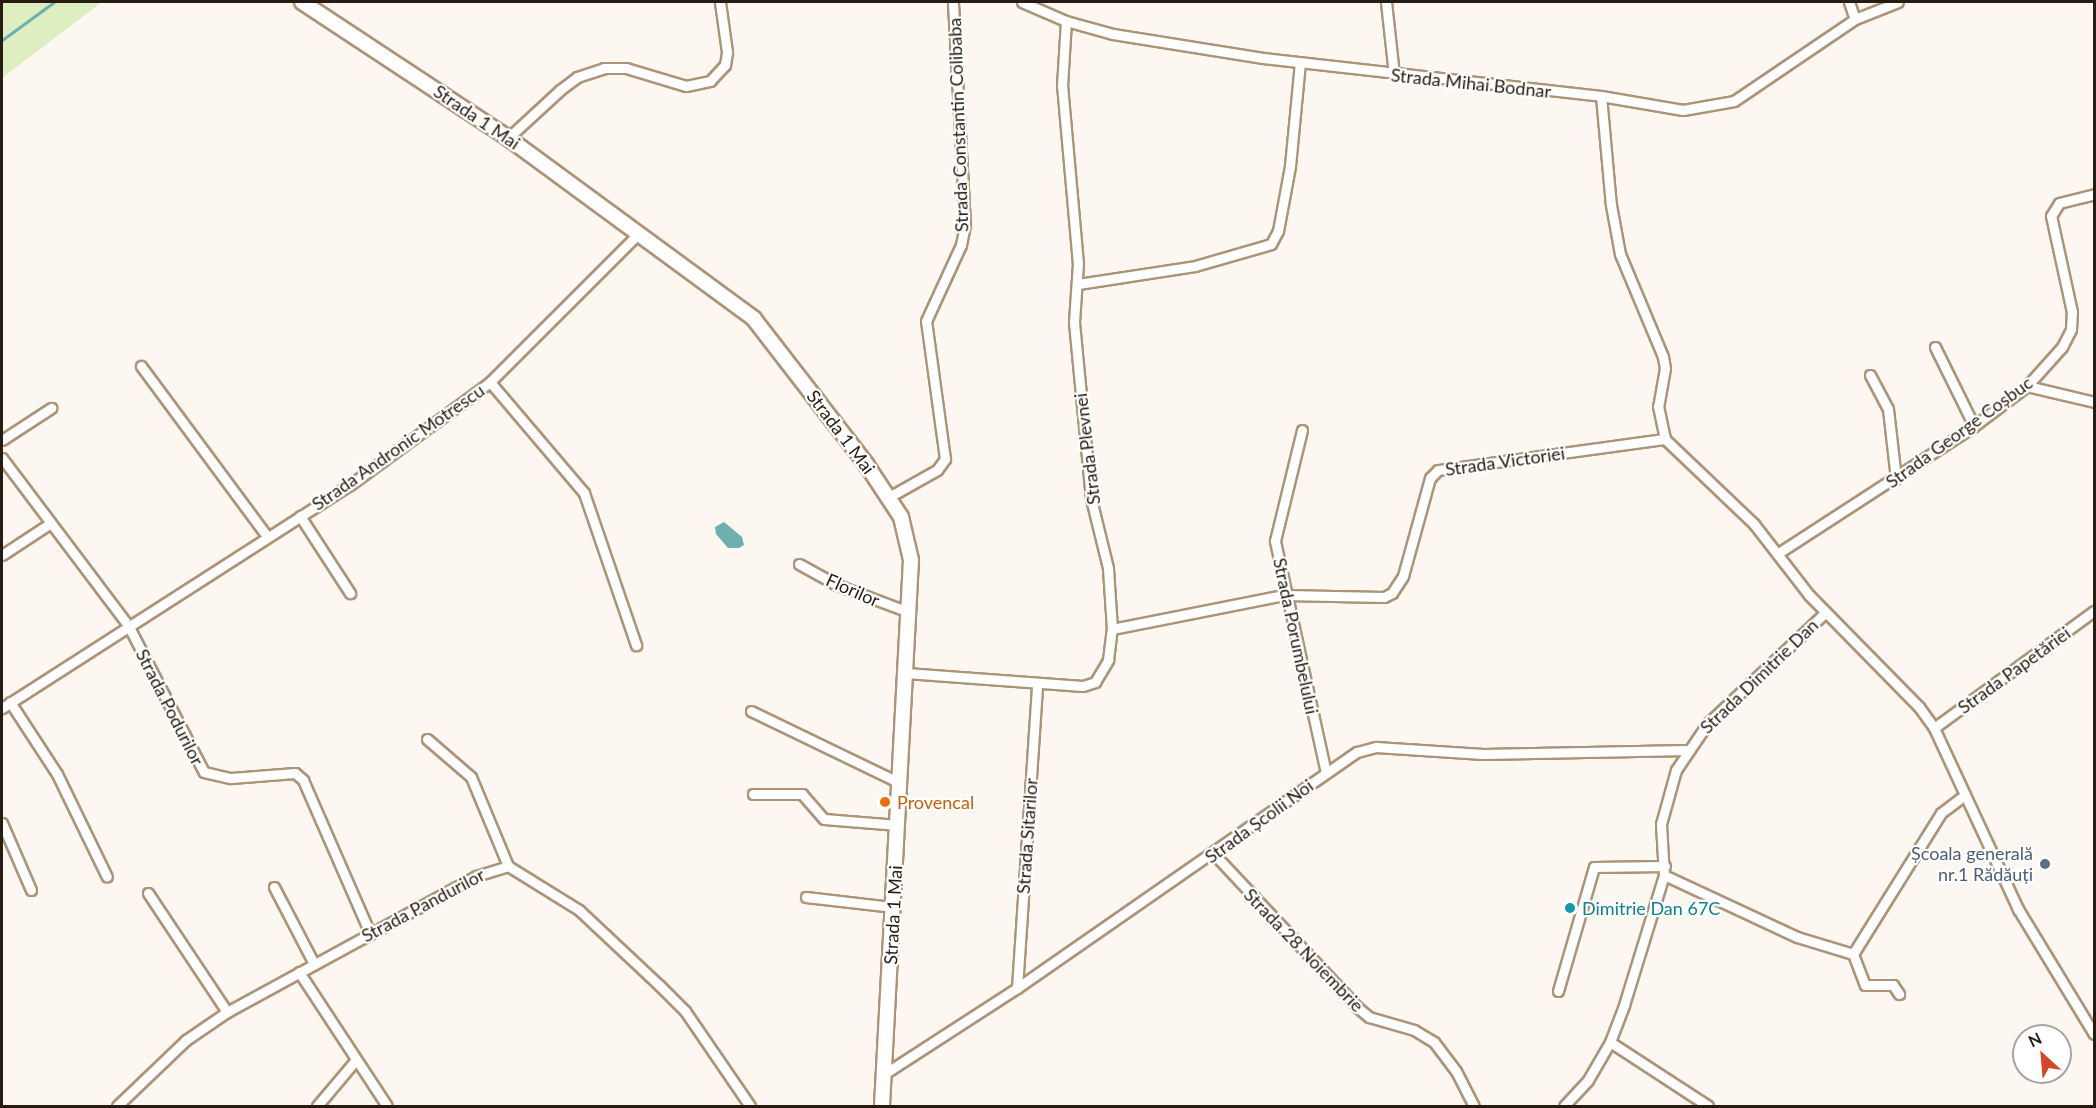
<!DOCTYPE html>
<html>
<head>
<meta charset="utf-8">
<style>
  body { margin:0 }
  #map { position:relative; width:2096px; height:1108px; overflow:hidden; background:#fcf7f1; font-family:Lato,sans-serif }
  div>[style] { position:absolute }
  .green>* { inset:0; background:#ddefc1 }
  .water>* { inset:0; background:#6eb0b0 }
  .stream>* { height:3px; margin:-1.5px; padding:0 1.5px; transform-origin:1.5px; border-radius:1.5px; background:#6eb0b0 }
  .roads { filter:drop-shadow(2px 0 #ac9477) drop-shadow(-2px 0 #ac9477) drop-shadow(0 2px #ac9477) drop-shadow(0 -2px #ac9477) }
  .street>* { height:9px; margin:-4.5px; padding:0 4.5px; transform-origin:4.5px; border-radius:4.5px; background:#fff }
  .secondary>* { height:14px; margin:-7px; padding:0 7px; transform-origin:7px; border-radius:7px; background:#fff }
  .dots>* { width:16px; height:16px; translate:-50% -50%; box-sizing:border-box; border:3px solid #fff; border-radius:50% }
  span { translate:-50% -50%; white-space:nowrap; text-align:center; line-height:1.15; -webkit-text-stroke:4.5px #fff; paint-order:stroke }
  .street-label { font-size:18px; color:#261c11 }
  .food-label { font-size:18px; color:#c56008 }
  .left { translate:0 -50%; text-align:left }
  .service-label { font-size:18px; color:#4e5e75 }
  .right { translate:-100% -50%; text-align:right }
  .culture-label { font-size:18px; color:#0d838f }
  .frame { position:absolute; inset:0; border:3px solid #261c11; pointer-events:none }
  .north { position:absolute; left:2012px; top:1024px; width:60px; height:60px; box-sizing:border-box; background:#fff; border:2px solid #a8a4a0; border-radius:50%; rotate:334deg; font-size:16px; font-weight:700; line-height:24px; text-align:center; color:#261c11 }
  .north::after { content:''; display:block; margin:auto; width:21px; height:27px; background:#d24729; clip-path:polygon(50% 0,100% 100%,50% 72%,0 100%) }
</style>
</head>
<body>
<div id="map">
  <div class="green">
    <div style="clip-path:polygon(2px 2px,102px 2px,2px 78px)"></div>
  </div>
  <div class="water">
    <div style="clip-path:polygon(724px 522px,742px 537px,744px 545px,739px 548px,728px 548px,716px 534px,715px 527px)"></div>
  </div>
  <div class="stream">
    <div style="left:2px;top:40px;width:64px;rotate:-36.2deg"></div>
  </div>
  <div class="roads">
    <div class="street">
      <div style="left:1022px;top:2px;width:48px;rotate:23.4deg"></div>
      <div style="left:1066px;top:21px;width:49px;rotate:15.5deg"></div>
      <div style="left:1113px;top:34px;width:152px;rotate:9.1deg"></div>
      <div style="left:1263px;top:58px;width:340px;rotate:6.4deg"></div>
      <div style="left:1601px;top:96px;width:83px;rotate:9.7deg"></div>
      <div style="left:1683px;top:110px;width:52px;rotate:-10deg"></div>
      <div style="left:1734px;top:101px;width:146px;rotate:-34.1deg"></div>
      <div style="left:1855px;top:19px;width:46px;rotate:-21.6deg"></div>
      <div style="left:1386px;top:2px;width:73px;rotate:83.7deg"></div>
      <div style="left:1849px;top:2px;width:18px;rotate:71deg"></div>
      <div style="left:1601px;top:96px;width:109px;rotate:84.8deg"></div>
      <div style="left:1611px;top:205px;width:50px;rotate:79.6deg"></div>
      <div style="left:1620px;top:254px;width:112px;rotate:67.3deg"></div>
      <div style="left:1663px;top:357px;width:11px;rotate:80deg"></div>
      <div style="left:1665px;top:368px;width:39px;rotate:100deg"></div>
      <div style="left:1658px;top:406px;width:34px;rotate:78deg"></div>
      <div style="left:1665px;top:439px;width:123px;rotate:43.7deg"></div>
      <div style="left:1754px;top:524px;width:90px;rotate:52.2deg"></div>
      <div style="left:1809px;top:595px;width:157px;rotate:45.5deg"></div>
      <div style="left:1919px;top:707px;width:26px;rotate:54deg"></div>
      <div style="left:1934px;top:728px;width:200px;rotate:65.1deg"></div>
      <div style="left:2018px;top:909px;width:146px;rotate:58.7deg"></div>
      <div style="left:508px;top:138px;width:71px;rotate:-42.7deg"></div>
      <div style="left:560px;top:90px;width:21px;rotate:-37deg"></div>
      <div style="left:577px;top:77px;width:28px;rotate:-18deg"></div>
      <div style="left:604px;top:68px;width:22px"></div>
      <div style="left:626px;top:68px;width:63px;rotate:16.7deg"></div>
      <div style="left:686px;top:86px;width:25px;rotate:-12deg"></div>
      <div style="left:710px;top:81px;width:22px;rotate:-47deg"></div>
      <div style="left:725px;top:65px;width:13px;rotate:-81deg"></div>
      <div style="left:727px;top:52px;width:50px;rotate:-98deg"></div>
      <div style="left:1078px;top:284px;width:118px;rotate:-8.7deg"></div>
      <div style="left:1195px;top:266px;width:79px;rotate:-16.1deg"></div>
      <div style="left:1271px;top:244px;width:15px;rotate:-62deg"></div>
      <div style="left:1278px;top:231px;width:66px;rotate:-79.5deg"></div>
      <div style="left:1290px;top:166px;width:103px;rotate:-84.5deg"></div>
      <div style="left:1935px;top:347px;width:88px;rotate:63.7deg"></div>
      <div style="left:141px;top:366px;width:212px;rotate:53.5deg"></div>
      <div style="left:1870px;top:375px;width:38px;rotate:62deg"></div>
      <div style="left:1888px;top:409px;width:70px;rotate:83.5deg"></div>
      <div style="left:490px;top:382px;width:145px;rotate:49.7deg"></div>
      <div style="left:584px;top:493px;width:161px;rotate:71.1deg"></div>
      <div style="left:2027px;top:386px;width:69px;rotate:13.4deg"></div>
      <div style="left:1302px;top:430px;width:114px;rotate:103.7deg"></div>
      <div style="left:1275px;top:541px;width:237px;rotate:77.6deg"></div>
      <div style="left:2px;top:440px;width:59px;rotate:-33.1deg"></div>
      <div style="left:2px;top:458px;width:209px;rotate:53deg"></div>
      <div style="left:128px;top:625px;width:165px;rotate:62.7deg"></div>
      <div style="left:204px;top:772px;width:28px;rotate:13deg"></div>
      <div style="left:231px;top:778px;width:64px;rotate:-4.5deg"></div>
      <div style="left:295px;top:773px;width:11px;rotate:41deg"></div>
      <div style="left:303px;top:780px;width:167px;rotate:66.4deg"></div>
      <div style="left:889px;top:497px;width:55px;rotate:-29.4deg"></div>
      <div style="left:937px;top:470px;width:14px;rotate:-54deg"></div>
      <div style="left:945px;top:459px;width:139px;rotate:-97.8deg"></div>
      <div style="left:926px;top:321px;width:84px;rotate:-65.3deg"></div>
      <div style="left:961px;top:245px;width:20px;rotate:-79deg"></div>
      <div style="left:965px;top:225px;width:223px;rotate:-93.1deg"></div>
      <div style="left:300px;top:516px;width:92px;rotate:57deg"></div>
      <div style="left:1780px;top:552px;width:231px;rotate:-33deg"></div>
      <div style="left:1974px;top:426px;width:66px;rotate:-37deg"></div>
      <div style="left:2027px;top:386px;width:52px;rotate:-48.1deg"></div>
      <div style="left:2062px;top:347px;width:20px;rotate:-63deg"></div>
      <div style="left:2071px;top:329px;width:17px;rotate:-87deg"></div>
      <div style="left:2072px;top:312px;width:98px;rotate:-102.3deg"></div>
      <div style="left:2051px;top:216px;width:15px;rotate:-58deg"></div>
      <div style="left:2059px;top:203px;width:36px;rotate:-14deg"></div>
      <div style="left:2px;top:555px;width:56px;rotate:-33.4deg"></div>
      <div style="left:799px;top:564px;width:43px;rotate:28.9deg"></div>
      <div style="left:837px;top:585px;width:77px;rotate:20.6deg"></div>
      <div style="left:1112px;top:629px;width:175px;rotate:-11.2deg"></div>
      <div style="left:1284px;top:595px;width:100px;rotate:1.1deg"></div>
      <div style="left:1384px;top:597px;width:9px;rotate:-27deg"></div>
      <div style="left:1392px;top:593px;width:20px;rotate:-57deg"></div>
      <div style="left:1403px;top:576px;width:102px;rotate:-74.6deg"></div>
      <div style="left:1430px;top:478px;width:11px;rotate:-45deg"></div>
      <div style="left:1438px;top:470px;width:229px;rotate:-7.8deg"></div>
      <div style="left:906px;top:673px;width:177px;rotate:4.2deg"></div>
      <div style="left:1083px;top:686px;width:13px;rotate:-18deg"></div>
      <div style="left:1095px;top:682px;width:26px;rotate:-59deg"></div>
      <div style="left:1108px;top:660px;width:31px;rotate:-83deg"></div>
      <div style="left:1112px;top:629px;width:61px;rotate:-93.8deg"></div>
      <div style="left:1108px;top:568px;width:71px;rotate:-103.8deg"></div>
      <div style="left:1091px;top:499px;width:178px;rotate:-95.5deg"></div>
      <div style="left:1074px;top:322px;width:58px;rotate:-86.1deg"></div>
      <div style="left:1078px;top:264px;width:179px;rotate:-95.1deg"></div>
      <div style="left:1062px;top:86px;width:65px;rotate:-86.5deg"></div>
      <div style="left:10px;top:702px;width:86px;rotate:56.9deg"></div>
      <div style="left:57px;top:774px;width:114px;rotate:64.1deg"></div>
      <div style="left:2px;top:708px;width:413px;rotate:-32.7deg"></div>
      <div style="left:350px;top:485px;width:174px;rotate:-36.3deg"></div>
      <div style="left:490px;top:382px;width:211px;rotate:-45deg"></div>
      <div style="left:751px;top:711px;width:165px;rotate:25.8deg"></div>
      <div style="left:1934px;top:728px;width:198px;rotate:-36.2deg"></div>
      <div style="left:427px;top:739px;width:58px;rotate:40.8deg"></div>
      <div style="left:471px;top:777px;width:96px;rotate:67.4deg"></div>
      <div style="left:753px;top:794px;width:49px"></div>
      <div style="left:802px;top:794px;width:33px;rotate:49deg"></div>
      <div style="left:824px;top:819px;width:74px;rotate:4.6deg"></div>
      <div style="left:2px;top:823px;width:73px;rotate:66.6deg"></div>
      <div style="left:1214px;top:854px;width:209px;rotate:46.9deg"></div>
      <div style="left:1357px;top:1007px;width:16px;rotate:40deg"></div>
      <div style="left:1369px;top:1017px;width:47px;rotate:16.1deg"></div>
      <div style="left:1414px;top:1030px;width:23px;rotate:31deg"></div>
      <div style="left:1434px;top:1042px;width:36px;rotate:53deg"></div>
      <div style="left:1456px;top:1071px;width:39px;rotate:63deg"></div>
      <div style="left:1664px;top:875px;width:147px;rotate:25deg"></div>
      <div style="left:1797px;top:937px;width:59px;rotate:16.9deg"></div>
      <div style="left:1853px;top:954px;width:166px;rotate:-58deg"></div>
      <div style="left:1941px;top:813px;width:30px;rotate:-37deg"></div>
      <div style="left:274px;top:887px;width:87px;rotate:62.5deg"></div>
      <div style="left:148px;top:893px;width:143px;rotate:56.4deg"></div>
      <div style="left:806px;top:897px;width:88px;rotate:6.6deg"></div>
      <div style="left:1853px;top:954px;width:33px;rotate:69deg"></div>
      <div style="left:1865px;top:985px;width:28px"></div>
      <div style="left:1893px;top:985px;width:11px;rotate:56deg"></div>
      <div style="left:299px;top:972px;width:160px;rotate:56.7deg"></div>
      <div style="left:1017px;top:988px;width:305px;rotate:-86.2deg"></div>
      <div style="left:1558px;top:991px;width:129px;rotate:-73.8deg"></div>
      <div style="left:1594px;top:867px;width:71px;rotate:-0.8deg"></div>
      <div style="left:1610px;top:1042px;width:117px;rotate:33.1deg"></div>
      <div style="left:884px;top:1074px;width:158px;rotate:-32.9deg"></div>
      <div style="left:1017px;top:988px;width:414px;rotate:-34.8deg"></div>
      <div style="left:1357px;top:752px;width:20px;rotate:-15deg"></div>
      <div style="left:1376px;top:747px;width:107px;rotate:3.7deg"></div>
      <div style="left:1483px;top:754px;width:205px;rotate:-1.1deg"></div>
      <div style="left:117px;top:1106px;width:95px;rotate:-43.7deg"></div>
      <div style="left:186px;top:1040px;width:50px;rotate:-34.3deg"></div>
      <div style="left:227px;top:1012px;width:284px;rotate:-28.6deg"></div>
      <div style="left:476px;top:876px;width:34px;rotate:-17deg"></div>
      <div style="left:508px;top:866px;width:84px;rotate:31.8deg"></div>
      <div style="left:579px;top:910px;width:110px;rotate:43.2deg"></div>
      <div style="left:659px;top:985px;width:37px;rotate:45deg"></div>
      <div style="left:685px;top:1011px;width:115px;rotate:55.6deg"></div>
      <div style="left:317px;top:1106px;width:59px;rotate:-49.8deg"></div>
      <div style="left:1564px;top:1106px;width:35px;rotate:-47deg"></div>
      <div style="left:1588px;top:1080px;width:44px;rotate:-59.9deg"></div>
      <div style="left:1610px;top:1042px;width:40px;rotate:-69deg"></div>
      <div style="left:1624px;top:1005px;width:136px;rotate:-72.9deg"></div>
      <div style="left:1664px;top:875px;width:51px;rotate:-93.4deg"></div>
      <div style="left:1661px;top:824px;width:56px;rotate:-74.5deg"></div>
      <div style="left:1676px;top:770px;width:55px;rotate:-56deg"></div>
      <div style="left:1707px;top:724px;width:163px;rotate:-43.3deg"></div>
    </div>
    <div class="secondary">
      <div style="left:302px;top:2px;width:247px;rotate:33.4deg"></div>
      <div style="left:508px;top:138px;width:305px;rotate:36.3deg"></div>
      <div style="left:754px;top:319px;width:183px;rotate:52.3deg"></div>
      <div style="left:866px;top:464px;width:64px;rotate:56.6deg"></div>
      <div style="left:901px;top:517px;width:44px;rotate:76.9deg"></div>
      <div style="left:911px;top:560px;width:547px;rotate:93.04deg"></div>
    </div>
  </div>
  <div class="dots">
    <div style="left:885px;top:802px;background:#e8710a"></div>
    <div style="left:2045px;top:864px;background:#5c6f8a"></div>
    <div style="left:1570px;top:908px;background:#0f9aa8"></div>
  </div>
  <div class="street-label">
    <span style="left:1471px;top:83px;rotate:6deg">Strada Mihai Bodnar</span>
    <span style="left:477px;top:117px;rotate:34deg">Strada 1 Mai</span>
    <span style="left:958px;top:125px;rotate:-92deg">Strada Constantin Colibaba</span>
    <span style="left:841px;top:432px;rotate:53deg">Strada 1 Mai</span>
    <span style="left:1959px;top:432px;rotate:-36deg">Strada George Coșbuc</span>
    <span style="left:398px;top:447px;rotate:-35deg">Strada Andronic Motrescu</span>
    <span style="left:1087px;top:449px;rotate:-97deg">Strada Plevnei</span>
    <span style="left:1505px;top:461px;rotate:-8deg">Strada Victoriei</span>
    <span style="left:853px;top:590px;rotate:24deg">Florilor</span>
    <span style="left:1296px;top:636px;rotate:78deg">Strada Porumbelului</span>
    <span style="left:2014px;top:670px;rotate:-36deg">Strada Papetăriei</span>
    <span style="left:1759px;top:676px;rotate:-44deg">Strada Dimitrie Dan</span>
    <span style="left:170px;top:707px;rotate:63deg">Strada Podurilor</span>
    <span style="left:1259px;top:821px;rotate:-36deg">Strada Școlii Noi</span>
    <span style="left:1027px;top:836px;rotate:-86deg">Strada Sitarilor</span>
    <span style="left:423px;top:905px;rotate:-28deg">Strada Pandurilor</span>
    <span style="left:893px;top:915px;rotate:-87deg">Strada 1 Mai</span>
    <span style="left:1304px;top:950px;rotate:46deg">Strada 28 Noiembrie</span>
  </div>
  <div class="food-label">
    <span class="left" style="left:897px;top:802px">Provencal</span>
  </div>
  <div class="service-label">
    <span class="right" style="left:2033px;top:864px">Școala generală<br>nr.1 Rădăuți</span>
  </div>
  <div class="culture-label">
    <span class="left" style="left:1582px;top:908px">Dimitrie Dan 67C</span>
  </div>
  <div class="frame"></div>
  <div class="north">N</div>
</div>
</body>
</html>
